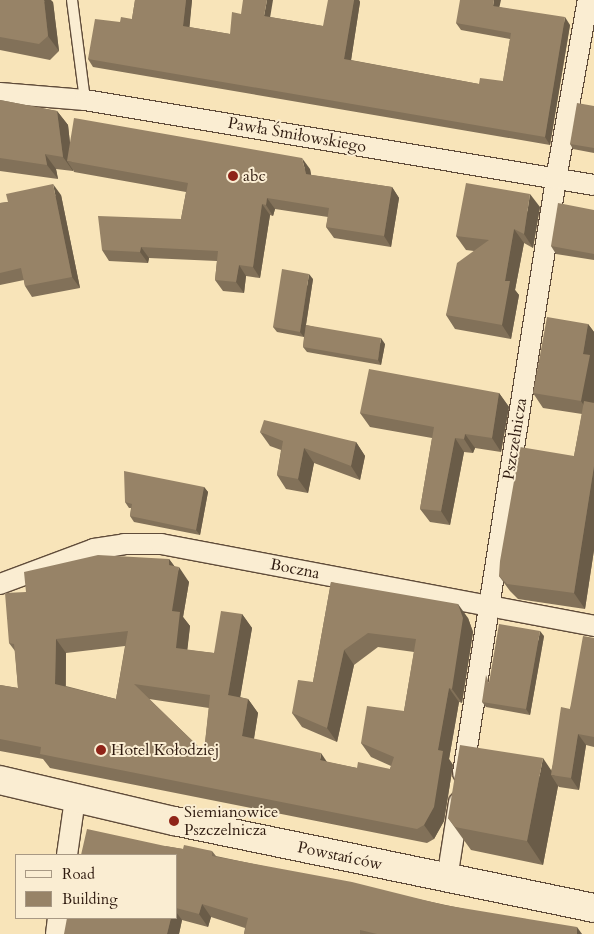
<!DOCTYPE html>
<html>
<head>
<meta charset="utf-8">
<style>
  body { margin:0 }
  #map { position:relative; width:594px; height:934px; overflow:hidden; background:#f8e4b9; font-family:Cardo,serif }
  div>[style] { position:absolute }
  .roads { filter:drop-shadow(1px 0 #604c3a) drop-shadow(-1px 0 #604c3a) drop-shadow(0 1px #604c3a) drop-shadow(0 -1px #604c3a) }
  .lane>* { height:10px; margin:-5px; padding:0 5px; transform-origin:5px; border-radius:5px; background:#faedd2 }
  .street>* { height:20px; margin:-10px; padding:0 10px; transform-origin:10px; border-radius:10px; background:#faedd2 }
  .secondary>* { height:28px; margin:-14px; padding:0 14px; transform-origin:14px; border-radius:14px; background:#faedd2 }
  .wall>* { inset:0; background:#827159 }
  .shaded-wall>* { inset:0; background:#6a5c48 }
  .building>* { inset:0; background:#978367 }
  .dots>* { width:14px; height:14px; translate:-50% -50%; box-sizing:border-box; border:2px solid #faedd2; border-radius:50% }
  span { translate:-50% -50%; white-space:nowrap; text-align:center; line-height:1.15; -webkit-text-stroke:4px #faedd2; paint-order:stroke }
  .street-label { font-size:16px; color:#2e1a0f }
  .poi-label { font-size:16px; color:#2e1a0f }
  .left { translate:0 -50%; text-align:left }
  .legend { position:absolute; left:15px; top:854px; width:162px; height:65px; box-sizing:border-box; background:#faedd2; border:1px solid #a89984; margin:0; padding:6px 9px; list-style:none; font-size:15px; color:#2e1a0f }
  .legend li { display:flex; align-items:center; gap:10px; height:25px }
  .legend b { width:25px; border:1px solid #a89984 }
</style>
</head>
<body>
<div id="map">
  <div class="roads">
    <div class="lane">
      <div style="left:72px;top:0;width:101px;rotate:82.6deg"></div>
    </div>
    <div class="street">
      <div style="left:0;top:93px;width:85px;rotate:4.7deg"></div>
      <div style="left:85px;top:100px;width:516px;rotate:9.48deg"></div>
      <div style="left:0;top:584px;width:100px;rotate:-20.4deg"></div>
      <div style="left:94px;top:549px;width:30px;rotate:-9deg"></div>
      <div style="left:124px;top:544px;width:37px"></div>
      <div style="left:161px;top:544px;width:441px;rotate:10.7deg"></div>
      <div style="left:463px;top:773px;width:601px;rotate:-81.1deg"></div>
      <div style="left:556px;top:179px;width:182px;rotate:-79.9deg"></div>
      <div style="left:67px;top:855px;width:57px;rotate:-81.9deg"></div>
      <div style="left:447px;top:879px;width:78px;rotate:-81.1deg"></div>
      <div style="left:56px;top:934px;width:16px;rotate:-83deg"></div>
    </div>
    <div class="secondary">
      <div style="left:0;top:780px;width:179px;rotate:13.3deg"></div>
      <div style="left:174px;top:821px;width:429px;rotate:11.7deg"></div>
    </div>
  </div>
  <div class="wall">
    <div style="clip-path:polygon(0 0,53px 2px,59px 51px,50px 60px,0 50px)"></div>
    <div style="clip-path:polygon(135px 0,192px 0,189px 27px,230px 34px,270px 17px,323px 26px,354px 0,359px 0,360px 2px,351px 60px,479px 84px,503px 81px,510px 39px,461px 30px,456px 23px,499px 7px,570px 25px,550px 145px,93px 67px,88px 59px,120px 22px,132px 19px)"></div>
    <div style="clip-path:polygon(0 100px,57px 111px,68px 125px,70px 143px,310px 169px,311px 175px,392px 187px,399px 198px,391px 247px,334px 238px,326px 227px,328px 217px,275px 209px,273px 216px,270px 215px,260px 278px,246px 276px,244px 293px,223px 291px,215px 280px,217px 261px,149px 258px,148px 263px,109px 261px,102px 250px,181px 219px,186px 192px,74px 172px,73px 170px,73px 171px,56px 169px,58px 179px,0 171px)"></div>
    <div style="clip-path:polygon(594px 106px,594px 153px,573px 149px,570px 144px)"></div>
    <div style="clip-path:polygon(61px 195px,80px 288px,32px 297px,25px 286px,24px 280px,0 285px,0 203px)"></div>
    <div style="clip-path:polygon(540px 207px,533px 248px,524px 243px,515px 290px,519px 295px,511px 339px,455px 329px,446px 315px,474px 251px,466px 250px,456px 236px)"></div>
    <div style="clip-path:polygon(594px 210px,594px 260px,556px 254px,551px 246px)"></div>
    <div style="clip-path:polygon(313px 279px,306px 325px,385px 344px,381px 365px,307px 352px,303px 347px,304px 337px,277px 332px,273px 327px)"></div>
    <div style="clip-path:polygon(588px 324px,594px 332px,594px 550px,585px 609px,518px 599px,510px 591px,499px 576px,574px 456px,582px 414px,543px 408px,533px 393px)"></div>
    <div style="clip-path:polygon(499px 393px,509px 407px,501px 452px,475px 448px,473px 453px,464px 452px,450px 525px,430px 522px,420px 509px,432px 438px,370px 427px,360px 413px)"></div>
    <div style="clip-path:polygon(260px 432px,356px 442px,365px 456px,360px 480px,314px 463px,308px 493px,286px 489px,277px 475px,281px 450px,270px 446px)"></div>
    <div style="clip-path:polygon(204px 487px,208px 492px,200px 535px,134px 522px,130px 516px,131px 508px,129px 508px,125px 502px)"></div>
    <div style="clip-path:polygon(evenodd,169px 559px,175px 567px,189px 582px,183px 617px,190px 626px,187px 650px,214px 653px,242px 614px,252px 628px,240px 697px,248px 699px,258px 713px,254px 739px,327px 762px,357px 768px,390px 769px,391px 766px,371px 757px,361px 743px,404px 711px,414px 652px,378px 647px,354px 665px,337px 742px,302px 727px,292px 713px,313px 682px,331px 582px,468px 618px,473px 632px,462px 703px,459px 702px,449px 759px,453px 765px,444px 821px,434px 839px,427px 843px,50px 768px,43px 759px,0 751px,0 685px,18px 688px,15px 651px,9px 643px,26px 592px,169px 559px,125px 646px,116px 699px,66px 686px,66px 653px,125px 646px,169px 559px,149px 699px,209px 708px,204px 752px,149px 699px)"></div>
    <div style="clip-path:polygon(544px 636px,530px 715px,486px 707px,482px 702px,490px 680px)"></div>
    <div style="clip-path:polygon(594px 638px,594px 747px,586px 745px,579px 790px,559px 787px,558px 786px,543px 865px,471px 850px,448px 818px,551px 771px,570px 709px)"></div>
    <div style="clip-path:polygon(165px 846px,183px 849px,212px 851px,216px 856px,582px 934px,244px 934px,245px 928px,211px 917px,208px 927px,182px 920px,179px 934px,64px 934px,176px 918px,176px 855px)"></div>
  </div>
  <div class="shaded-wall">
    <div style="clip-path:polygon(44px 0,51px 0,53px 2px,59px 51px,48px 36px)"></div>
    <div style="clip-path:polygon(186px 0,192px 0,189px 33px,183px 26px)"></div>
    <div style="clip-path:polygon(267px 0,273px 0,269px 24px,264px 16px)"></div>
    <div style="clip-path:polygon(354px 0,359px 0,360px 2px,350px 67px,344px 59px)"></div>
    <div style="clip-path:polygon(494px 0,501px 0,498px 13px,493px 6px)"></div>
    <div style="clip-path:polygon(565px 17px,570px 25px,550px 145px,545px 137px)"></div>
    <div style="clip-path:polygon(57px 111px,68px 125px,72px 162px,67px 161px,73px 170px,73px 171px,63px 157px)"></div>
    <div style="clip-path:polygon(45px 154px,56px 169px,58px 179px,47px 165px)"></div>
    <div style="clip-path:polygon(302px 158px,310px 169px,313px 185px,306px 174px)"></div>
    <div style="clip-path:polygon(53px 184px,61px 195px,80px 288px,72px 277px)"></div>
    <div style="clip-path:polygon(392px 187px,399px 198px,391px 247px,384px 236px)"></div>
    <div style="clip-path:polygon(530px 194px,540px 207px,533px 248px,524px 234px)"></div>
    <div style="clip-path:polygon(267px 198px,275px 209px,273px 216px,266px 205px)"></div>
    <div style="clip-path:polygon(262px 204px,270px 215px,260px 278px,253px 267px)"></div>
    <div style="clip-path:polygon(514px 229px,524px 243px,515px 290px,519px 295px,511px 339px,502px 325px,505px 281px)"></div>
    <div style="clip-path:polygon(141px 247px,149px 258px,148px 263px,140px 252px)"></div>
    <div style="clip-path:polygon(239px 265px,246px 276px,244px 293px,236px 282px)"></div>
    <div style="clip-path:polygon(309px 274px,313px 279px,304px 337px,300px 332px)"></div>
    <div style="clip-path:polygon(588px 324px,594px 332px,594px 401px,591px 416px,581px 401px,583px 354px)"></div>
    <div style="clip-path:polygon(381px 338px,385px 344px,381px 365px,378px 360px)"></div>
    <div style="clip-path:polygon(499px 393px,509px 407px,501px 452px,492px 438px)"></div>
    <div style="clip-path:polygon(465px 434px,475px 448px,473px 453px,464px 439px)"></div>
    <div style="clip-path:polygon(455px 438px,464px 452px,450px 525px,441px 511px)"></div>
    <div style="clip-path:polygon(356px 442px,365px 456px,360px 480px,351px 466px)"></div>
    <div style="clip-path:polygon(304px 448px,314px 463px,308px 493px,298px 479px)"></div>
    <div style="clip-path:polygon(594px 466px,594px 550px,585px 609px,574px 593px)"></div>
    <div style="clip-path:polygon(204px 487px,208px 492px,200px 535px,196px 530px)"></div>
    <div style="clip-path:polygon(169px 559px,178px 571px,179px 567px,189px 582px,183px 617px,190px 626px,186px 662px,176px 648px,172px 611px)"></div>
    <div style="clip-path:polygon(458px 604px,468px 618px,473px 632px,462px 703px,452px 689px)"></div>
    <div style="clip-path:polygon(242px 614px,252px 628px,238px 710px,228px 695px)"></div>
    <div style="clip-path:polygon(540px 631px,544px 636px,530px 715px,526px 709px)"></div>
    <div style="clip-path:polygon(56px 639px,66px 653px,65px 698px,55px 684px)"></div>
    <div style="clip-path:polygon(344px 650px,354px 665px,337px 742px,327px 728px)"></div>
    <div style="clip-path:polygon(449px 688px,459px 702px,449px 759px,453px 765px,444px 821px,434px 839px,424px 825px)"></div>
    <div style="clip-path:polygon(248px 699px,258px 713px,252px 750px,242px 736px)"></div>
    <div style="clip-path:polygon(578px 734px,586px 745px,579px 790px,571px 778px)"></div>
    <div style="clip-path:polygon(321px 753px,331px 768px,320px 760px)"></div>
    <div style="clip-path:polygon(543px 758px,555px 776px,551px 775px,558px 786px,543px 865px,527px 841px)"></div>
    <div style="clip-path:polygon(202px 904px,211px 917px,208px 927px,199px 914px)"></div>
    <div style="clip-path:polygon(176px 912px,182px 920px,179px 934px,167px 934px,171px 918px,176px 918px)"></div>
    <div style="clip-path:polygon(577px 927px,582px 934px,577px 934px)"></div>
  </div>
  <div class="building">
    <div style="clip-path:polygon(0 0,44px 0,48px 36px,39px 44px,0 37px)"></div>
    <div style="clip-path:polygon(135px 0,186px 0,183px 26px,230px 34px,232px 12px,241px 14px,243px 0,267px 0,264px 16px,323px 26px,328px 0,354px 0,344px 59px,479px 84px,480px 78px,503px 81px,511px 33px,456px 23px,460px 0,494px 0,493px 6px,565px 17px,545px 137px,88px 59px,95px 19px,120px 22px,121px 17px,132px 19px)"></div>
    <div style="clip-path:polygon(0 100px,57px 111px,63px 157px,45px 154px,47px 165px,0 158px)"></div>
    <div style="clip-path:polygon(577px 103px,594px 106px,594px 148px,570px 144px)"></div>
    <div style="clip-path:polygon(74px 118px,302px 158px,306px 174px,392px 187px,384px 236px,326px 227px,329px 208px,267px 198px,266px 205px,262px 204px,253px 267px,239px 265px,236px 282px,215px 280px,218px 251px,141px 247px,140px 252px,102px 250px,98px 216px,181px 219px,188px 183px,67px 161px)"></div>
    <div style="clip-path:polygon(466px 183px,530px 194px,524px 234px,514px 229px,505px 281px,510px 281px,502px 325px,446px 315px,457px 263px,489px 240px,456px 236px)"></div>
    <div style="clip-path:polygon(53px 184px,72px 277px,25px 286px,21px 268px,0 273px,0 203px,8px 202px,6px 194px)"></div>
    <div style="clip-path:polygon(558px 203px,594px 210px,594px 254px,551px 246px)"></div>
    <div style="clip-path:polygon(282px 269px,309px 274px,300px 332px,273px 327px)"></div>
    <div style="clip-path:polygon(547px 317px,588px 324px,583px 354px,590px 355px,581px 401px,533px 393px)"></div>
    <div style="clip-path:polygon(306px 325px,381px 338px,378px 360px,303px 347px)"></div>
    <div style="clip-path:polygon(369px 369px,499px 393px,492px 438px,465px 434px,464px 439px,455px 438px,441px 511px,420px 509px,434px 427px,360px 413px)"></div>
    <div style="clip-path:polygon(584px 401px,594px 403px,594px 466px,574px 593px,507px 584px,499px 576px,500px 561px,520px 447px,574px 456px)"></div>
    <div style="clip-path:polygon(264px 420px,356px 442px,351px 466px,304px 448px,298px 479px,277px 475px,283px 441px,260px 432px)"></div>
    <div style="clip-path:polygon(124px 471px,204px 487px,196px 530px,130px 516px,132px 504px,125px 502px)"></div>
    <div style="clip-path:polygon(evenodd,98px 555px,169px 559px,169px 565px,179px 567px,172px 611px,180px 612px,176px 648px,214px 653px,221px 611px,242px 614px,228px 695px,248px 699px,242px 736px,321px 753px,320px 760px,357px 768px,358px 762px,390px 769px,394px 757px,361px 743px,367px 706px,404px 711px,416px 639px,368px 633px,344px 650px,327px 728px,292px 713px,298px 680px,313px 682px,331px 582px,458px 604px,463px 618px,452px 689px,449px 688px,438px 750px,443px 751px,434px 807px,424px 825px,417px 829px,40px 754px,41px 747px,0 739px,0 685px,18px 688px,14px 644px,9px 643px,5px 593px,26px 592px,24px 572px,98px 555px,128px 631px,116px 699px,55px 684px,56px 639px,128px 631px,98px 555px,134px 684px,210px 695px,204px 752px,134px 684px)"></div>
    <div style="clip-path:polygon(499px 624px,540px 631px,526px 709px,482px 702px,486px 675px,489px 683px)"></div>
    <div style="clip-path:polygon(583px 636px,594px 638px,594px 737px,578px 734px,571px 778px,551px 775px,561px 707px,570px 709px)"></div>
    <div style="clip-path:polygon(460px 745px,543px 758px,527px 841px,455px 827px,448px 818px)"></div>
    <div style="clip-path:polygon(87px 829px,165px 846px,183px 849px,184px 845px,212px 851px,212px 856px,352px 882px,444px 905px,577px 927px,577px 934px,377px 934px,360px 930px,360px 934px,244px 934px,248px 918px,202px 904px,199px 914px,176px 908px,176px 855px,81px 855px)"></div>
    <div style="clip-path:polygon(67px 918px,171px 918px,167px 934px,64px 934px)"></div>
  </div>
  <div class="dots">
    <div style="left:233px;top:176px;background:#8f2418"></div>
    <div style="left:101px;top:750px;background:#8f2418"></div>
    <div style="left:174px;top:821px;background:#8f2418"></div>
  </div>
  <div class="street-label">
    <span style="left:297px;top:135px;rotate:10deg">Pawła Śmiłowskiego</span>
    <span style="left:515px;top:439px;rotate:-81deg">Pszczelnicza</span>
    <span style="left:295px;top:569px;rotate:11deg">Boczna</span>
    <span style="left:340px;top:856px;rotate:12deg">Powstańców</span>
  </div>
  <div class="poi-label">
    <span class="left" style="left:243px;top:176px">abc</span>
    <span class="left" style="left:111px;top:750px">Hotel Kołodziej</span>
    <span class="left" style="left:184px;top:821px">Siemianowice<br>Pszczelnicza</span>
  </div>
  <ul class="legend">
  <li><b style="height:6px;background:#faedd2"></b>Road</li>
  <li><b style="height:14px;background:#978367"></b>Building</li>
  </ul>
</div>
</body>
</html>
